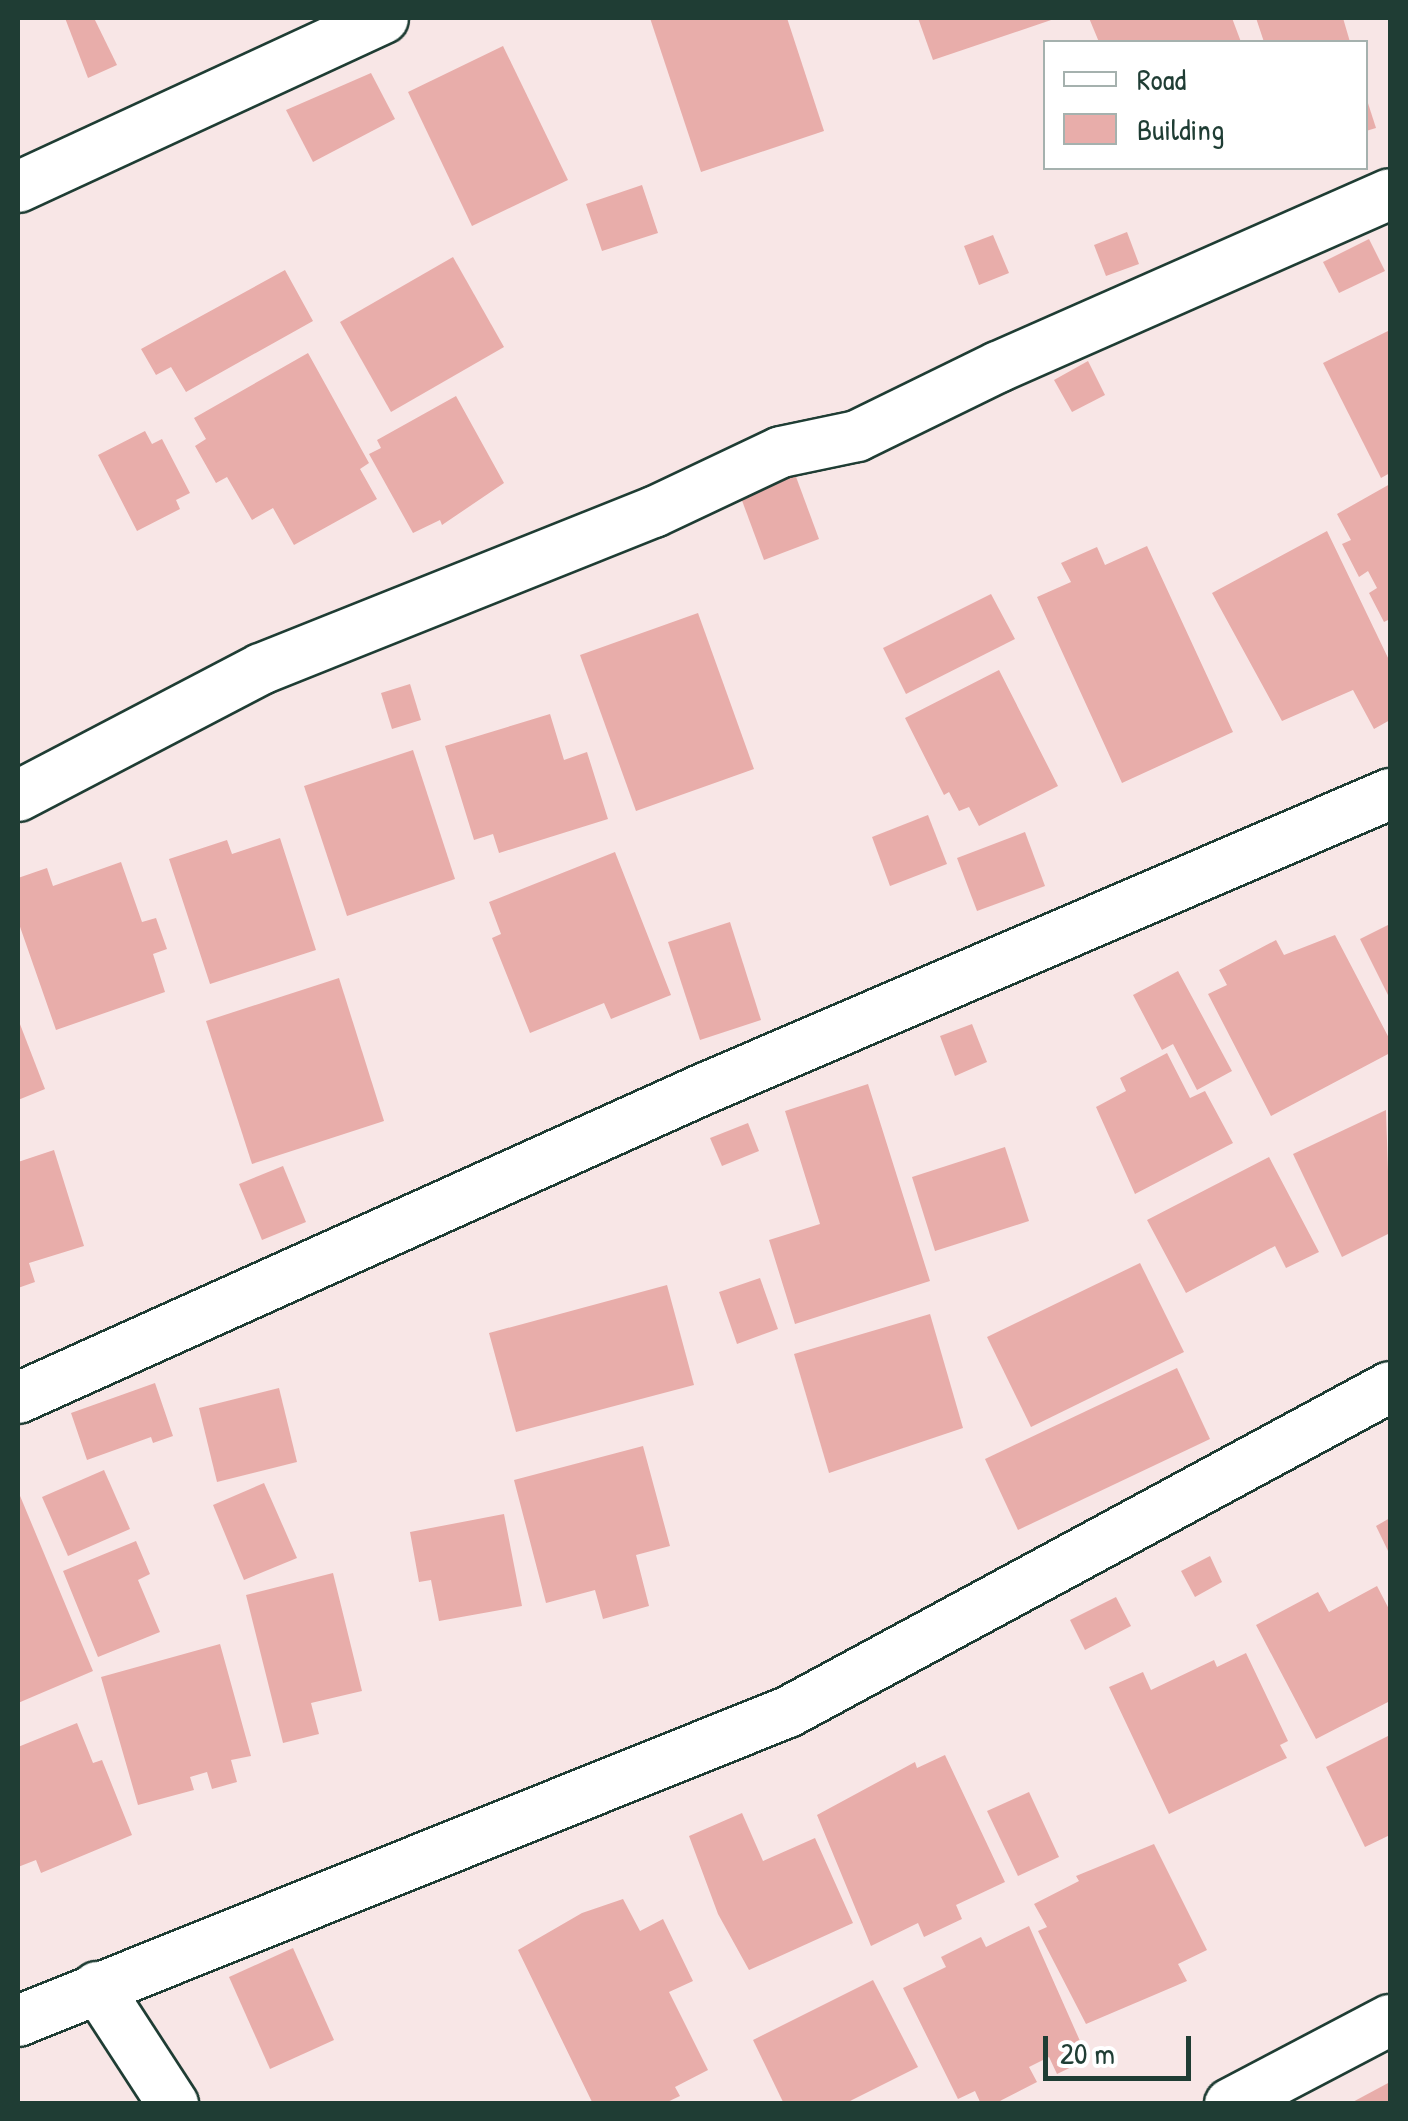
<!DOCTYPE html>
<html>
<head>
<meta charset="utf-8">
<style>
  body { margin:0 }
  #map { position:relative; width:1408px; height:2121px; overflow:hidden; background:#f8e6e6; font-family:"Patrick Hand",sans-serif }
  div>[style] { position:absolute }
  .building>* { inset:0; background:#e8adaa }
  .roads { filter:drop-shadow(2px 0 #1f3d34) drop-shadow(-2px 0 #1f3d34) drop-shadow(0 2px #1f3d34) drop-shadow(0 -2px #1f3d34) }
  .minor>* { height:50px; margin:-25px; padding:0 25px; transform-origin:25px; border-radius:25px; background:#fff }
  span { translate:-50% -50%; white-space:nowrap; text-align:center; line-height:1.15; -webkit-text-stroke:8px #fff; paint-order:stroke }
  .frame { position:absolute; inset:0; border:20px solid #1f3d34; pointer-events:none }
  .legend { position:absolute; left:1043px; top:40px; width:325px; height:130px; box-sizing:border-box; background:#fff; border:2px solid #a5b1ae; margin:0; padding:12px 18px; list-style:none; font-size:30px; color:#1f3d34 }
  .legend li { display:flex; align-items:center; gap:20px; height:50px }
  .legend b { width:50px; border:2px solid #a5b1ae }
  .scale { position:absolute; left:1043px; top:2036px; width:148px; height:45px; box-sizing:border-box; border:5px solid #1f3d34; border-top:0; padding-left:12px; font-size:30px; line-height:35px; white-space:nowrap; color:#1f3d34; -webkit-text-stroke:8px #fff; paint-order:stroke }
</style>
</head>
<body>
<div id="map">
  <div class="building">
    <div style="clip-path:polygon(65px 18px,94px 18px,117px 65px,88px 78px)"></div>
    <div style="clip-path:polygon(650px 18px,787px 18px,824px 131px,701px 172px)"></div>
    <div style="clip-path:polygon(918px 18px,1057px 18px,933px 60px)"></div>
    <div style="clip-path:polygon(1089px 18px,1232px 18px,1241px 42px,1099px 42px)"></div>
    <div style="clip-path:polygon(1256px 18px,1343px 18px,1350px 42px,1264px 42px)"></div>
    <div style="clip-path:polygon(503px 46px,568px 180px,472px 226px,408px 92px)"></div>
    <div style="clip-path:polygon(371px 73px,395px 119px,313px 162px,286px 110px)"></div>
    <div style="clip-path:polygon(1366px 97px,1376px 128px,1366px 131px)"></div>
    <div style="clip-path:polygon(642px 185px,658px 233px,602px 251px,586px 204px)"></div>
    <div style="clip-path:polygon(1127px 232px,1139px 264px,1106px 276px,1094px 245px)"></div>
    <div style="clip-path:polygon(993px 235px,1009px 273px,979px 285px,964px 246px)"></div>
    <div style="clip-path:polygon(1369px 239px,1385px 271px,1339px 293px,1323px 262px)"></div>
    <div style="clip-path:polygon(453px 257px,504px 347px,391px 412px,340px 322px)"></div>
    <div style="clip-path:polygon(285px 270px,313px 321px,186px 392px,171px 367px,156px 375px,141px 349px)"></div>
    <div style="clip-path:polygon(1390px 330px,1390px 473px,1381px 478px,1323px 363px)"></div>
    <div style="clip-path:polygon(308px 353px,369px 463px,360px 469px,377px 499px,294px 545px,273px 508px,252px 520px,227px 477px,216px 483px,195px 446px,206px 439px,194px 418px)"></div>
    <div style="clip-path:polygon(1088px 361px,1105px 395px,1072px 412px,1054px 380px)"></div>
    <div style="clip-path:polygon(456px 396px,504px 483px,442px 525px,440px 520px,413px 533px,369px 454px,381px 448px,377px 440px)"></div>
    <div style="clip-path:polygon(145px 431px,152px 444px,162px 439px,190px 493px,176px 500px,180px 509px,137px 531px,98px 455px)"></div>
    <div style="clip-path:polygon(792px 466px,819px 539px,764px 560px,737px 487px)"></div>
    <div style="clip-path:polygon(1390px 484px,1390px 619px,1384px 622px,1369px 593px,1377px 588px,1368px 571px,1359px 577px,1342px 544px,1351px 540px,1337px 514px)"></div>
    <div style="clip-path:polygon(1327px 531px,1390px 662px,1390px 720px,1374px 729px,1353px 690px,1282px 721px,1212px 593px)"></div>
    <div style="clip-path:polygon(1147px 546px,1233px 732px,1122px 783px,1037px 597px,1071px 582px,1061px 563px,1097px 547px,1105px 565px)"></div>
    <div style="clip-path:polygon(991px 594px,1015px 639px,906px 694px,883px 648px)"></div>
    <div style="clip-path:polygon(698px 613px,754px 769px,636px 811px,580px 655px)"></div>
    <div style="clip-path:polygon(999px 670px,1058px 786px,979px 826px,969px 807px,959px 811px,949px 792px,944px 795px,905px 718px)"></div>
    <div style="clip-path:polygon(410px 684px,421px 720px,392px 729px,381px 693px)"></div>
    <div style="clip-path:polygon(550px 714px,564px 760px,587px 752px,608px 819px,499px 853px,493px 834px,474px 840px,445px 746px)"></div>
    <div style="clip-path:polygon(413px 750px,455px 879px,347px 916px,304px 786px)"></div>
    <div style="clip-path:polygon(928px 815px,947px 864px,890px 886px,872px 837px)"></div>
    <div style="clip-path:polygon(1025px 832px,1045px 886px,977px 911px,957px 858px)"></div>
    <div style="clip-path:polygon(280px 838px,316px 950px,210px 984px,169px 859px,227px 840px,232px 854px)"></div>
    <div style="clip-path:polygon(615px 852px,671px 995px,611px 1019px,604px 1003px,530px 1033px,492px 938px,501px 934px,489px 902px)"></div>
    <div style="clip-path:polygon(121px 862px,142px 922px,156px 918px,167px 949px,153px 954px,165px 992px,56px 1030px,18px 921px,18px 878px,47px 868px,53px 886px)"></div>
    <div style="clip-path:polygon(730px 922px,761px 1020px,700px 1040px,668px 942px)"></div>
    <div style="clip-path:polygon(1390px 924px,1390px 999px,1360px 939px)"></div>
    <div style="clip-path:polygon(1335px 935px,1390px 1040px,1390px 1053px,1271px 1116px,1208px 994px,1227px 985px,1219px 970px,1276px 940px,1284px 955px)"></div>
    <div style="clip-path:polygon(1178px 971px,1232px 1071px,1197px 1090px,1173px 1044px,1162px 1050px,1133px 995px)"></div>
    <div style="clip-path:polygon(339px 978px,384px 1121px,252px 1164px,206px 1021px)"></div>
    <div style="clip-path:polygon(18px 1019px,45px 1089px,18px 1100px)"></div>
    <div style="clip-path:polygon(972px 1024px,987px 1062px,955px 1076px,940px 1036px)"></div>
    <div style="clip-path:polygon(1167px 1053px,1190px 1098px,1205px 1091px,1233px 1143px,1135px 1194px,1096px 1107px,1126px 1091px,1120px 1078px)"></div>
    <div style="clip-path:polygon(868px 1084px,930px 1281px,795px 1324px,769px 1240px,820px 1224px,785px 1111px)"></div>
    <div style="clip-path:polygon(1386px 1110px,1390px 1233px,1342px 1257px,1293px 1154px)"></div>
    <div style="clip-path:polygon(748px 1123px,759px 1151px,722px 1166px,710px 1138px)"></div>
    <div style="clip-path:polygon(1005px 1147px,1029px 1221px,935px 1251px,912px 1177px)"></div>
    <div style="clip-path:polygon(54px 1150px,84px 1246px,29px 1263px,35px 1282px,18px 1288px,18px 1162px)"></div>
    <div style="clip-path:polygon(1269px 1157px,1319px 1252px,1286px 1268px,1275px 1246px,1186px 1293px,1147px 1220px)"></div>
    <div style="clip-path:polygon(283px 1166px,306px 1222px,262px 1240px,239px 1184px)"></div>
    <div style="clip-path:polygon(1140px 1263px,1184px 1352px,1031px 1427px,987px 1337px)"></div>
    <div style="clip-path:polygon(760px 1278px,778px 1329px,737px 1344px,719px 1292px)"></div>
    <div style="clip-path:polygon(667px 1285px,694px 1385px,516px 1432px,489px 1333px)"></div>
    <div style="clip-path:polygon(930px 1314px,963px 1428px,829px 1473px,794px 1354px)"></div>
    <div style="clip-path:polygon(1177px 1368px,1210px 1439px,1018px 1530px,985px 1459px)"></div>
    <div style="clip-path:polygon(155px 1383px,173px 1436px,153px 1443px,151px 1437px,87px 1460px,71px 1413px)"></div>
    <div style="clip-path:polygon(279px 1388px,297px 1462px,217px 1482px,199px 1408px)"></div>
    <div style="clip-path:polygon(643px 1446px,670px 1546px,636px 1555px,649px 1606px,603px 1619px,595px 1590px,546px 1603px,514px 1480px)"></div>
    <div style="clip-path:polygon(104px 1470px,130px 1529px,68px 1556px,42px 1497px)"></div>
    <div style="clip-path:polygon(264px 1483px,297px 1558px,244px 1580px,213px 1505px)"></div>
    <div style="clip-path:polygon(18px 1491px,93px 1671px,18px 1703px)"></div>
    <div style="clip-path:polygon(504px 1514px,522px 1606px,439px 1621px,431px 1580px,419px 1582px,410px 1532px)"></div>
    <div style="clip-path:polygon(1390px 1518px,1390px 1555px,1376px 1526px)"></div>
    <div style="clip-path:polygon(136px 1541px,150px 1574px,138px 1580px,160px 1632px,98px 1657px,63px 1571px)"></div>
    <div style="clip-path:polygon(1210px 1556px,1222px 1582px,1195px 1597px,1181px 1571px)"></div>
    <div style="clip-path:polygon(333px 1573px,362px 1691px,311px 1703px,319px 1734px,283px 1743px,246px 1595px)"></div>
    <div style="clip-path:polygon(1377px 1586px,1390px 1611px,1390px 1701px,1316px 1739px,1256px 1625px,1318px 1592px,1329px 1612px)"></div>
    <div style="clip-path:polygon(1116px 1597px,1131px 1626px,1085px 1650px,1070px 1620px)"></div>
    <div style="clip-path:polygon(220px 1644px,251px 1756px,231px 1760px,237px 1782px,212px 1789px,207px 1772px,190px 1777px,194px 1790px,138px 1805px,101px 1677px)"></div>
    <div style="clip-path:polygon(1246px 1653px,1288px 1741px,1280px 1745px,1287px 1758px,1169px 1814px,1109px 1687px,1143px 1672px,1151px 1690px,1214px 1660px,1217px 1667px)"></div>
    <div style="clip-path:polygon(77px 1723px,93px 1763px,102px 1760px,132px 1835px,41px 1873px,36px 1860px,18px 1867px,18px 1747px)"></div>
    <div style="clip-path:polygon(1390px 1735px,1390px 1835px,1365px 1847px,1326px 1767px)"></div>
    <div style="clip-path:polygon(945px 1755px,1005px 1882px,956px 1905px,962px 1919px,924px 1937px,918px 1923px,871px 1946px,817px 1815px,915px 1762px,917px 1768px)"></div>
    <div style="clip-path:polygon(1029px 1792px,1059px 1857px,1018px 1876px,987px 1811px)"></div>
    <div style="clip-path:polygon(742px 1813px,763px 1861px,815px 1838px,853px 1923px,749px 1970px,718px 1914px,689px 1836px)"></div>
    <div style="clip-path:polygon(1154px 1844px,1207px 1950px,1178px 1964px,1187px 1981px,1086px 2024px,1038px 1931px,1047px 1927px,1034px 1904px,1079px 1881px,1076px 1876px)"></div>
    <div style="clip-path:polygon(623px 1899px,640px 1931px,663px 1919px,693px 1981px,669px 1992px,708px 2070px,675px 2087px,680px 2096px,663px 2104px,593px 2104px,518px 1950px,582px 1913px)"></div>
    <div style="clip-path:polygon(1029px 1926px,1088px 2059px,1057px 2074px,1049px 2057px,1029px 2067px,1037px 2082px,994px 2104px,981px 2104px,975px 2091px,958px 2099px,903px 1988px,946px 1967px,941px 1957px,981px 1937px,986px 1947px)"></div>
    <div style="clip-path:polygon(293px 1948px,334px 2040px,270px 2069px,229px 1977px)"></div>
    <div style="clip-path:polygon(873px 1980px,918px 2067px,844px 2104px,784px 2104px,753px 2040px)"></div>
    <div style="clip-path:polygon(1390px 2082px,1390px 2104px,1349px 2104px)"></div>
  </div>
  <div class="roads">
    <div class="minor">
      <div style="left:18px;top:187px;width:402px;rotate:-24.8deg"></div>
      <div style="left:18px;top:796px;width:274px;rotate:-27.6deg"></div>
      <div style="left:261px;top:669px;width:423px;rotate:-21.8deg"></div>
      <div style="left:654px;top:512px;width:140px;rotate:-25.3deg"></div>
      <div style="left:781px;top:452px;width:78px;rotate:-11.9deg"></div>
      <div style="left:857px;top:436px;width:157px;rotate:-26.1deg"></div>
      <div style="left:998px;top:367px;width:428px;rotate:-23.8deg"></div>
      <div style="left:18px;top:1398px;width:755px;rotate:-24.26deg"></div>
      <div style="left:706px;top:1088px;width:745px;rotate:-23.26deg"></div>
      <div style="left:97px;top:1987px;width:140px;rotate:57deg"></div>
      <div style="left:18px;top:2021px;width:830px;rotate:-21.87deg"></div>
      <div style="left:788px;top:1712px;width:684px;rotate:-28.36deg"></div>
      <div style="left:1230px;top:2104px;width:181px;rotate:-27.7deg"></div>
    </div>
  </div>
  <div class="frame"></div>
  <ul class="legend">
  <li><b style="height:12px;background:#fff"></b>Road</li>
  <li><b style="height:28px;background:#e8adaa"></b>Building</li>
  </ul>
  <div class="scale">20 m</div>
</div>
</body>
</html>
